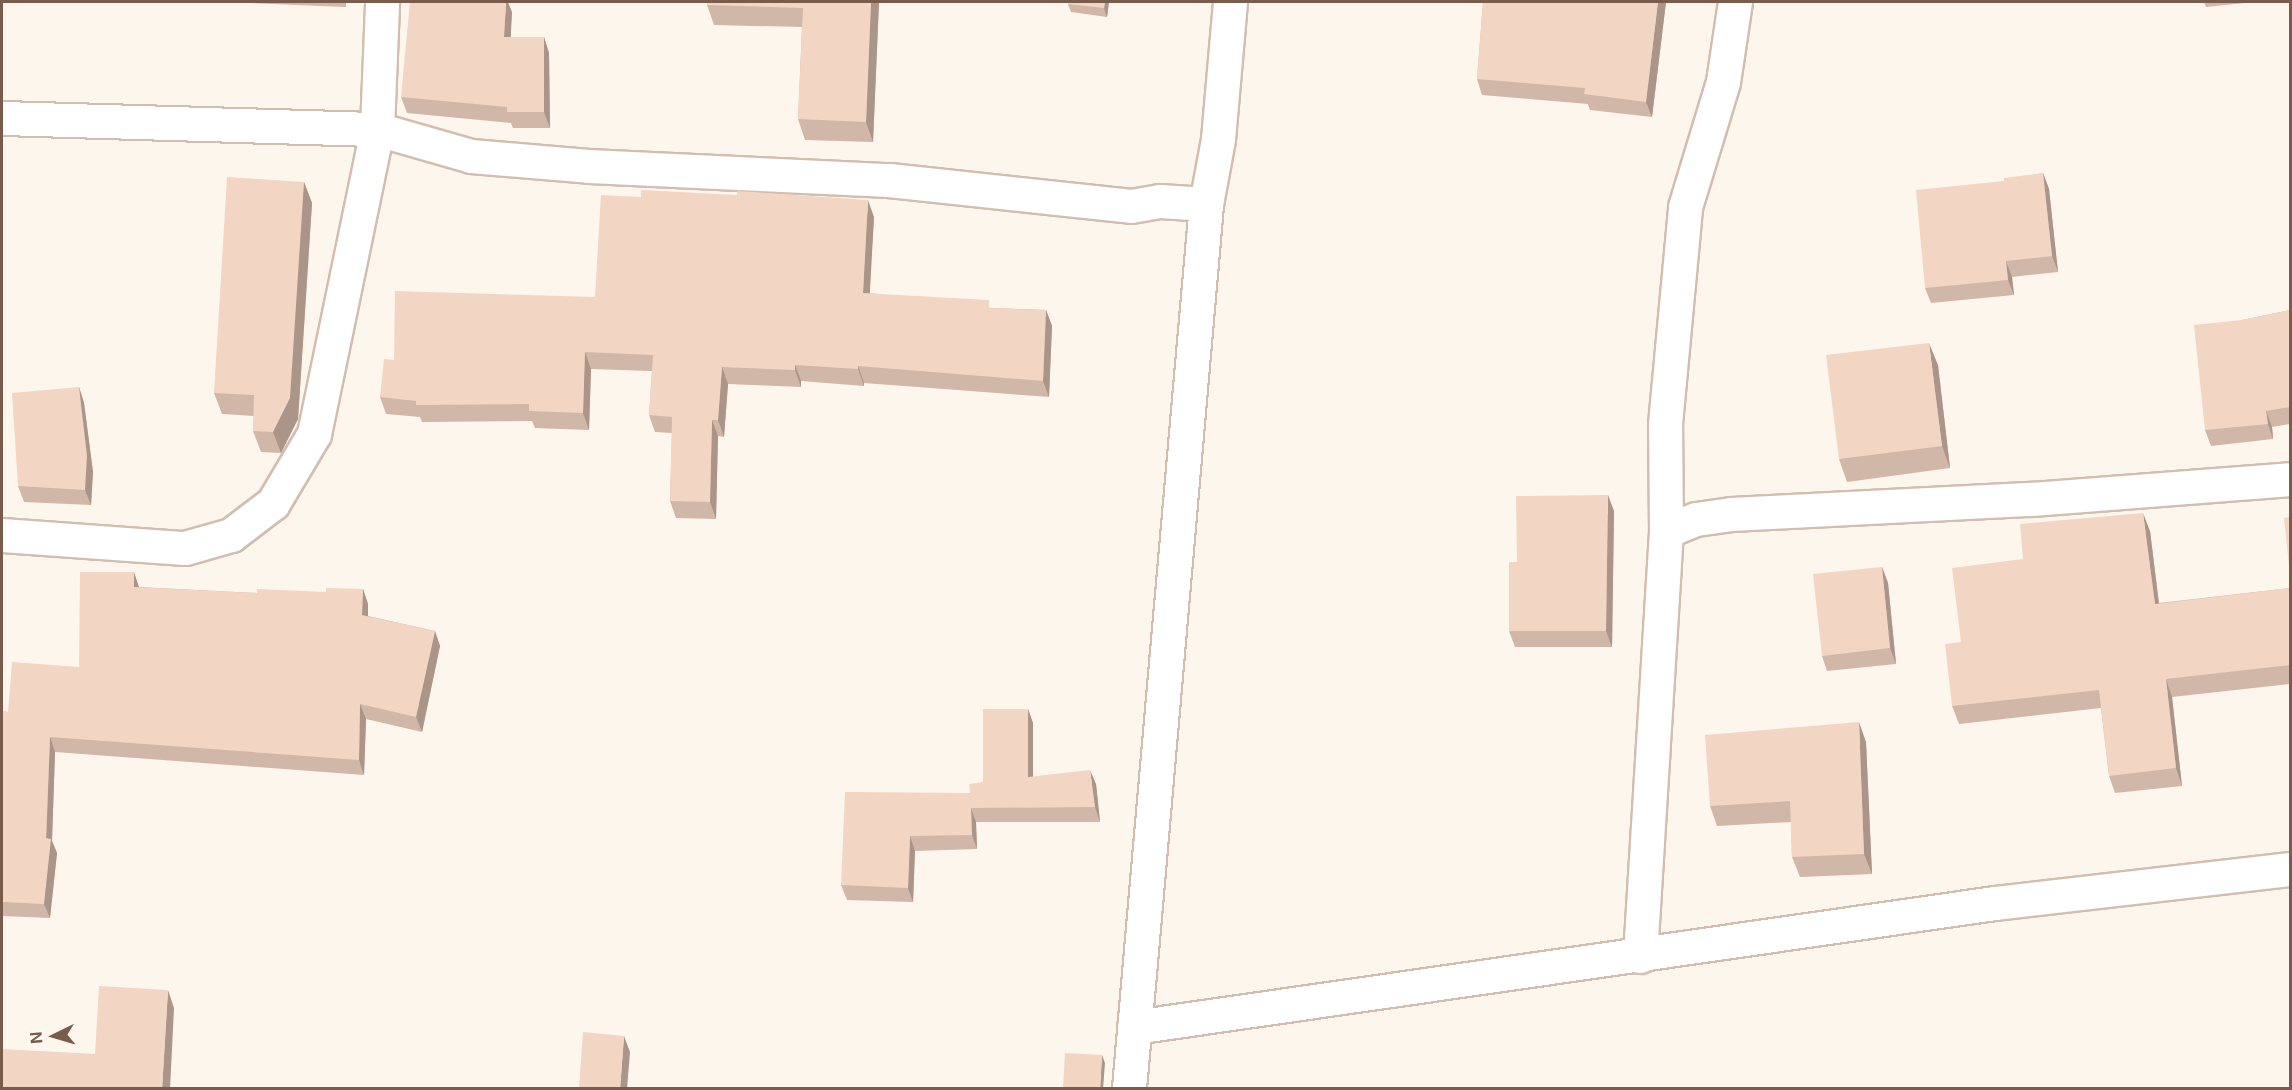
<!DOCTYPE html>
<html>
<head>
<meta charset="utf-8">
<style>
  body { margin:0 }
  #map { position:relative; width:2292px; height:1090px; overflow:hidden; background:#fdf6ec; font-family:Inter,sans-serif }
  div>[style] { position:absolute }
  .roads { filter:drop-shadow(2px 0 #d1beb0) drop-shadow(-2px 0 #d1beb0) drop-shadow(0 2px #d1beb0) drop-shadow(0 -2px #d1beb0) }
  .minor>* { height:33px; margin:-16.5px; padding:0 16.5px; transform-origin:16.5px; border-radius:16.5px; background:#fff }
  .wall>* { inset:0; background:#d1b7a8 }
  .shaded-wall>* { inset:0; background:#aa9588 }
  .building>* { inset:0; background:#f3d5c3 }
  span { translate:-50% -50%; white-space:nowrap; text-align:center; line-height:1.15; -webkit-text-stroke:4.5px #fffaf3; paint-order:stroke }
  .frame { position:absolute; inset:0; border:3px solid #7a5c4d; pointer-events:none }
  .north { position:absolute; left:24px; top:1006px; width:60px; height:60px; -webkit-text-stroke:4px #fffaf3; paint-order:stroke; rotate:265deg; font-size:16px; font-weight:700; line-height:24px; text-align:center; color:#7a5c4d }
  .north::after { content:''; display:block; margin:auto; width:21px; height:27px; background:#7a5c4d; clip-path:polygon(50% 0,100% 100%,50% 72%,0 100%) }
</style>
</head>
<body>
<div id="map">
  <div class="roads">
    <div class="minor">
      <div style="left:2px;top:118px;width:375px;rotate:1.7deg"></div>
      <div style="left:377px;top:129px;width:127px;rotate:-87.7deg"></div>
      <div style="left:1666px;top:531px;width:107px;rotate:-90.5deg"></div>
      <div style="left:1665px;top:424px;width:218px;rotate:-84.7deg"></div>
      <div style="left:1685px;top:207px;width:131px;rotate:-73.1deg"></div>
      <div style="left:1723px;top:82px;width:81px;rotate:-81.5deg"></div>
      <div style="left:2px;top:535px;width:183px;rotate:4.1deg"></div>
      <div style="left:185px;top:548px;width:48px;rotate:-15.8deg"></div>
      <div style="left:231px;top:535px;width:53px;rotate:-37.3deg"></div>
      <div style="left:273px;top:503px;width:80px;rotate:-59.3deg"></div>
      <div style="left:314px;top:434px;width:311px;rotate:-78.3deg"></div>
      <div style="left:377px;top:129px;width:98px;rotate:16deg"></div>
      <div style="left:471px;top:156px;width:118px;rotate:4.8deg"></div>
      <div style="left:589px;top:166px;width:300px;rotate:2.7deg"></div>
      <div style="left:889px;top:180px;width:243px;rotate:6.1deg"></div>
      <div style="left:1131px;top:206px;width:29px;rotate:-10deg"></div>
      <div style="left:1160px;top:201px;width:46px;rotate:3.7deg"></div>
      <div style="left:1206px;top:204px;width:66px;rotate:-79.5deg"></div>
      <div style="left:1218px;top:139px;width:138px;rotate:-85deg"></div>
      <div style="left:1640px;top:956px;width:426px;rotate:-86.5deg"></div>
      <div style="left:1666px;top:531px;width:32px;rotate:-22deg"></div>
      <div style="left:1696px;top:519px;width:35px;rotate:-8deg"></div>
      <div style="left:1731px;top:514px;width:301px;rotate:-2.9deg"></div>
      <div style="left:2032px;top:499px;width:259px;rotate:-4.4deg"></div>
      <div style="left:1134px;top:1027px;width:870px;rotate:-8.2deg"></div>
      <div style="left:1995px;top:903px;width:297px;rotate:-6.6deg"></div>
      <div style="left:1129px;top:1088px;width:887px;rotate:-85.02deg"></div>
    </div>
  </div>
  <div class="wall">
    <div style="clip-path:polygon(222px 2px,346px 2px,346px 7px)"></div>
    <div style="clip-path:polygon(879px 2px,873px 142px,805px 140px,798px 119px,802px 27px,714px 25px,707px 5px)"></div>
    <div style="clip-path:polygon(1068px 2px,1109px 2px,1107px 17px,1071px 12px,1068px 4px)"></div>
    <div style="clip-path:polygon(1483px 2px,1666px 2px,1652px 117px,1590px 110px,1588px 104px,1482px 95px,1477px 79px)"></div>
    <div style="clip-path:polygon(2204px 2px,2245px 2px,2245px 3px,2206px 7px)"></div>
    <div style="clip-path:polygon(512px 12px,510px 37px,544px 37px,549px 53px,550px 128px,513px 128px,511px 123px,407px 113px,401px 97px)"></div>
    <div style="clip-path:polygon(2043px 173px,2049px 189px,2058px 272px,2012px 277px,2014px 295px,1931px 303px,1925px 288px,2004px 181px)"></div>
    <div style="clip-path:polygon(304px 182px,312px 203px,298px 419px,281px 453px,261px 452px,253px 431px,254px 416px,222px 414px,214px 393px)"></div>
    <div style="clip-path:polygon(874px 217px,869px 293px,992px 308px,1046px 310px,1052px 326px,1049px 397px,864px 383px,864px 386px,801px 381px,801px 387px,728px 384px,724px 437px,718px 436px,716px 519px,676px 518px,670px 501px,672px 433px,655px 432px,649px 415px,652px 371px,591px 369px,589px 430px,535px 428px,532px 421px,422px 422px,420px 417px,386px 414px,380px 397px,394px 360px,595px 297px)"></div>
    <div style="clip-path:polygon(2290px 310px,2290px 424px,2272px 427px,2273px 439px,2211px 446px,2205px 430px,2242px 320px)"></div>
    <div style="clip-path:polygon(1938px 365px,1950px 468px,1847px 482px,1839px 459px)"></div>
    <div style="clip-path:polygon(79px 387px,84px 403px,93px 472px,91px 505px,24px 502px,18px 486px)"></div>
    <div style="clip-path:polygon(1614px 511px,1612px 647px,1515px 647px,1509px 631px,1517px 562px)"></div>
    <div style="clip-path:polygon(2150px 531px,2159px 603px,2290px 588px,2290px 684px,2172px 697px,2182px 786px,2115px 793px,2109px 776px,2101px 708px,1959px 724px,1952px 706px,1961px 642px,2023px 559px)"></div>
    <div style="clip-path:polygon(1882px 567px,1888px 583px,1896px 664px,1827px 671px,1822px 656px)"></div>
    <div style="clip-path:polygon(139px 587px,257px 593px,326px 592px,363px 589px,368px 604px,368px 616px,435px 631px,440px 646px,422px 732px,366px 719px,364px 775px,55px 752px,52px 841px,57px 853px,50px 918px,2px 916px,2px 711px,8px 712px,79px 667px)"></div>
    <div style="clip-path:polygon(1028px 709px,1033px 723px,1033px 777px,1096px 784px,1100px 822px,976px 822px,977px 849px,915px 851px,913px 902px,847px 900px,841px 885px,970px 793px,983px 782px)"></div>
    <div style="clip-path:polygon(1866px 742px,1872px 874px,1800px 877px,1792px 857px,1791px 822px,1717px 826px,1710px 806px)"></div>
  </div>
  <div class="shaded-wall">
    <div style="clip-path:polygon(506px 2px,508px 2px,512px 12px,510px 53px,504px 37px)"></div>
    <div style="clip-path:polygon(871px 2px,879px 2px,873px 142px,866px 122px)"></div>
    <div style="clip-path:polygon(1105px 2px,1109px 2px,1107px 17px,1104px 8px)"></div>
    <div style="clip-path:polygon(1658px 2px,1666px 2px,1652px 117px,1646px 102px)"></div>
    <div style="clip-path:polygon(544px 37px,549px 53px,550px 128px,544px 112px)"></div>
    <div style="clip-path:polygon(2043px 173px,2049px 189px,2058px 272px,2052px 256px)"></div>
    <div style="clip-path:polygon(304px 182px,312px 203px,298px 419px,281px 453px,273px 432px)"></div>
    <div style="clip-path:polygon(868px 200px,874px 217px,869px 309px,863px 293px)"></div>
    <div style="clip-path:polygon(2006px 261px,2012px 277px,2014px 295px,2008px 280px)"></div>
    <div style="clip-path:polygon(1046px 310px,1052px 326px,1049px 397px,1043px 381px)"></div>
    <div style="clip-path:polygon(1929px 343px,1938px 365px,1950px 468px,1942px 446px)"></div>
    <div style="clip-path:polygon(585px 352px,591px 369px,589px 430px,583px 413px)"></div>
    <div style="clip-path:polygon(795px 365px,801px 381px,801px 387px,795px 370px)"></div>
    <div style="clip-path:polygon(858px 366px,864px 383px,864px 386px,858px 369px)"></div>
    <div style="clip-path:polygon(722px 367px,728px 384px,724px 437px,718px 420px)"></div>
    <div style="clip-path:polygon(79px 387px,84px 403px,93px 472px,91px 505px,85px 490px)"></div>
    <div style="clip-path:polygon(2266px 411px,2272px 427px,2273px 439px,2268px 424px)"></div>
    <div style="clip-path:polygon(712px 420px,718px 436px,716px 519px,710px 502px)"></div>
    <div style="clip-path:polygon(1608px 495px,1614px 511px,1612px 647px,1606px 631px)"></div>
    <div style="clip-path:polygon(2143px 513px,2150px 531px,2161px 621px,2155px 604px)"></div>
    <div style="clip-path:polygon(1882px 567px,1888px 583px,1896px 664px,1890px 648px)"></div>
    <div style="clip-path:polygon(134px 572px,139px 587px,140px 602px,134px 587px)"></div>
    <div style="clip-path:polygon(363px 589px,368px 604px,368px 630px,362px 615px)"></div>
    <div style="clip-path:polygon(435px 631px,440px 646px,422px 732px,416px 717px)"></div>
    <div style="clip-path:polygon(2166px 679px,2172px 697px,2182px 786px,2176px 768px)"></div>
    <div style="clip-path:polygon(360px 704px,366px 719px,364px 775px,359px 760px)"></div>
    <div style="clip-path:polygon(1028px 709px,1033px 723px,1033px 791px,1028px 777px)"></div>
    <div style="clip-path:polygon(1859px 722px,1866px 742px,1872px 874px,1864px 854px)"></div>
    <div style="clip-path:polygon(50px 737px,55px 752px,52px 841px,57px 853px,50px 918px,44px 904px)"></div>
    <div style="clip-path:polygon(1090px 770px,1096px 784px,1100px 822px,1095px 807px)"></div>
    <div style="clip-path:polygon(971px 808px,976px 822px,977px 849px,972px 835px)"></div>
    <div style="clip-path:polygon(910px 836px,915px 851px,913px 902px,908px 888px)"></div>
    <div style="clip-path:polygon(168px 990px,174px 1008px,170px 1089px,162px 1089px)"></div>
    <div style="clip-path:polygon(624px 1036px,630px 1052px,627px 1089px,620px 1089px)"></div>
    <div style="clip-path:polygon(1102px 1055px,1105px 1063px,1103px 1089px,1100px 1089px)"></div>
  </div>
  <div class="building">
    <div style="clip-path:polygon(410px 2px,506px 2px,504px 37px,544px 37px,544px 112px,507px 112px,507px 107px,401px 97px)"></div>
    <div style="clip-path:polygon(707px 2px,871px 2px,866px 122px,798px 119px,803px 8px,707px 5px)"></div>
    <div style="clip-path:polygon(1068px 2px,1105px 2px,1104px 8px,1068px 4px)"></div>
    <div style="clip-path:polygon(1483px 2px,1658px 2px,1646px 102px,1584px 94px,1585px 88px,1477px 79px)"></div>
    <div style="clip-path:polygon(2043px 173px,2052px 256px,2006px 261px,2008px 280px,1925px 288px,1916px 190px,2004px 181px,2004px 178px)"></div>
    <div style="clip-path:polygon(227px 177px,304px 182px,290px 398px,273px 432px,253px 431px,254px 395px,214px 393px)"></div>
    <div style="clip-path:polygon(641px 190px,737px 195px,737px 191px,868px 200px,863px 293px,989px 300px,989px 308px,1046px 310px,1043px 381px,858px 366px,858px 369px,795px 365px,795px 370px,722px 367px,718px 420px,712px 420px,710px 502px,670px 501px,672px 417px,649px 415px,653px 355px,585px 352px,583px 413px,529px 411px,529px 404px,416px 405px,416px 401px,380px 397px,384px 359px,394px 360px,395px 291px,595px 297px,601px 195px,641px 197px)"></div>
    <div style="clip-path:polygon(2290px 310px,2290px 407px,2266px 411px,2268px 424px,2205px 430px,2194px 325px,2242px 320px)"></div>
    <div style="clip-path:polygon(1929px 343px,1942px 446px,1839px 459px,1826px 355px)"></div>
    <div style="clip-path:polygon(79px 387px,87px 456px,85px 490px,18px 486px,12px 393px)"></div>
    <div style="clip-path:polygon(1608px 495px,1606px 631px,1509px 631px,1509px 562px,1517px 562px,1516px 496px)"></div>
    <div style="clip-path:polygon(2143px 513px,2155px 604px,2290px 588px,2290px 665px,2166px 679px,2176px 768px,2109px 776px,2099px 690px,1952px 706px,1945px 644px,1961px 642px,1952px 568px,2023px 559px,2020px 524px)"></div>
    <div style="clip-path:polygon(2290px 517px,2290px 575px,2284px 518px)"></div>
    <div style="clip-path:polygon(1882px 567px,1890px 648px,1822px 656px,1813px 574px)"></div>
    <div style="clip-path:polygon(80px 572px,134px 572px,134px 587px,257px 593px,257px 589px,326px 592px,326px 588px,363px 589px,362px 615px,435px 631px,416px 717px,360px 704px,359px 760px,50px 737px,46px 838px,51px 839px,44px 904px,2px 902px,2px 711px,8px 712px,12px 662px,79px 667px)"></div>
    <div style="clip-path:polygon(983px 709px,1028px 709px,1028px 777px,1090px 770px,1095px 807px,971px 808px,972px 835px,910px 836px,908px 888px,841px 885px,845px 792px,970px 793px,969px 784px,983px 782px)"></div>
    <div style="clip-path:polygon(1859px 722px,1864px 854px,1792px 857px,1790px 801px,1710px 806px,1705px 735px)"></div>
    <div style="clip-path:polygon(99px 986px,168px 990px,162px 1089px,2px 1089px,2px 1049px,95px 1054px)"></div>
    <div style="clip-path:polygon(583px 1032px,624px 1036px,620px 1089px,579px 1089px)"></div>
    <div style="clip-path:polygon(1065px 1053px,1102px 1055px,1100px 1089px,1063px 1089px)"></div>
  </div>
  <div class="frame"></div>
  <div class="north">N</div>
</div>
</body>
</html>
